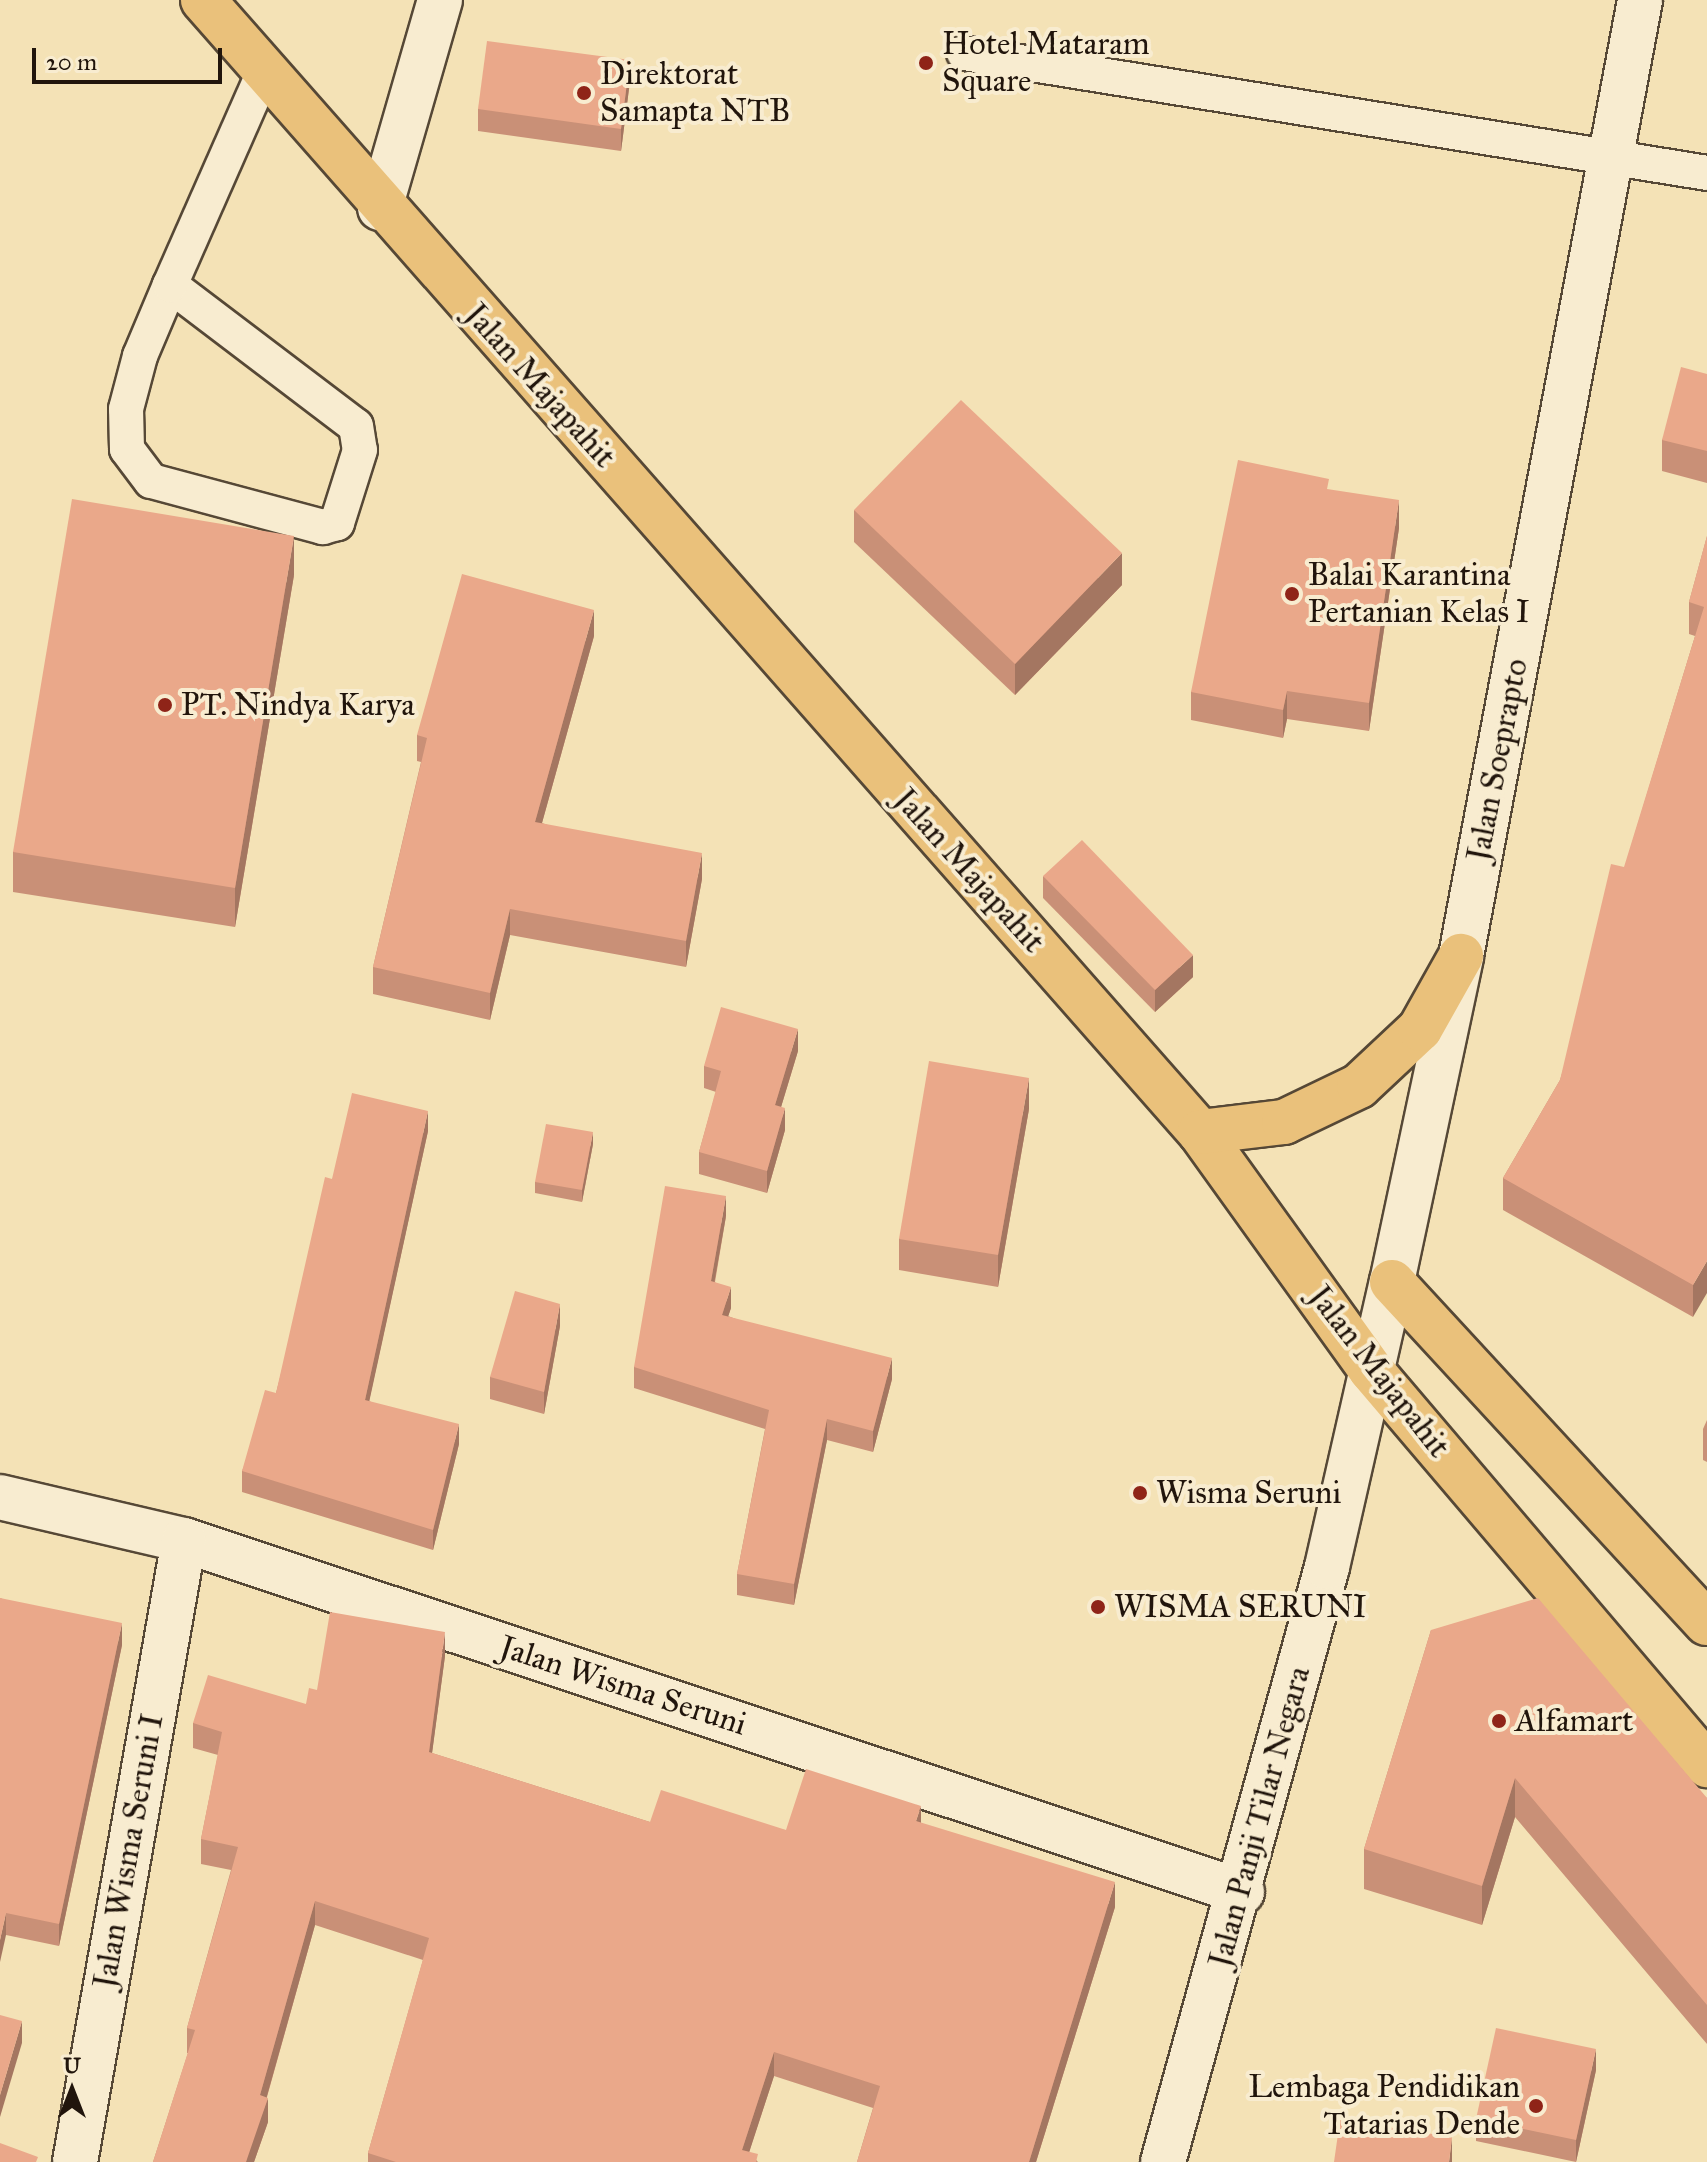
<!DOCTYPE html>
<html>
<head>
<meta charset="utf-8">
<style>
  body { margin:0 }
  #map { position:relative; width:1707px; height:2162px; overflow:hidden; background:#f4e2b6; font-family:"IM FELL Great Primer",serif }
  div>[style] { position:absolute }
  .roads { filter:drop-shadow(2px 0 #564836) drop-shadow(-2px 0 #564836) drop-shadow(0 2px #564836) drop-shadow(0 -2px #564836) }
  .lane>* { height:34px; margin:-17px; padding:0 17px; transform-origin:17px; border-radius:17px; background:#f8ecd0 }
  .street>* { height:44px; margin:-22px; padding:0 22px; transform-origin:22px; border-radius:22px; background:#f8ecd0 }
  .secondary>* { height:44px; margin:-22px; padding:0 22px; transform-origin:22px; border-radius:22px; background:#f8ecd0 }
  .primary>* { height:44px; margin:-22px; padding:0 22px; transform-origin:22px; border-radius:22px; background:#eac17b }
  .wall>* { inset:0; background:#c99077 }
  .shaded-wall>* { inset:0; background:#a47661 }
  .building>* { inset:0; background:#eaa88a }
  .dots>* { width:22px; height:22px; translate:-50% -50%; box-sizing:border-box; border:4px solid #f8ecd0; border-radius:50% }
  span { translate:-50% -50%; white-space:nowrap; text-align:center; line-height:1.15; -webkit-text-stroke:8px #f8ecd0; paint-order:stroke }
  .poi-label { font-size:32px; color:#21150c }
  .left { translate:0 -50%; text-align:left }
  .right { translate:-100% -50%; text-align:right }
  .street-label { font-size:32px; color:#21150c }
  .north { position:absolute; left:32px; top:2050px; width:80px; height:80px; -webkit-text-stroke:6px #f8ecd0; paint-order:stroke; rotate:0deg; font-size:22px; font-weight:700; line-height:32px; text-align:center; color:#21150c }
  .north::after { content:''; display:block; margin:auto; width:28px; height:36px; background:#21150c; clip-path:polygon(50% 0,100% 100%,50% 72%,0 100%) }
  .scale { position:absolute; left:32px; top:48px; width:190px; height:36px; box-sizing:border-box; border:4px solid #21150c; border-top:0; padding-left:10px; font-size:24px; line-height:28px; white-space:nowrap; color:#21150c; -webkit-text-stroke:6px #f8ecd0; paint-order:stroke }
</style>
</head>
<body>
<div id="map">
  <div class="roads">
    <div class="lane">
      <div style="left:964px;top:53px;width:753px;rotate:9.17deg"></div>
      <div style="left:170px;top:285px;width:233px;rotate:37.2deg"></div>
      <div style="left:356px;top:426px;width:24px;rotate:81deg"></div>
      <div style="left:360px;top:450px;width:77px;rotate:107.5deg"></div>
      <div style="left:337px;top:523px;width:15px;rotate:164deg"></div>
      <div style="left:323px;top:527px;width:178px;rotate:-165deg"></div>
      <div style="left:151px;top:481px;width:40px;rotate:-127deg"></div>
      <div style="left:127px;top:449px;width:40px;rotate:-91.4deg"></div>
      <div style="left:126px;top:409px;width:55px;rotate:-75.2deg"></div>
      <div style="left:140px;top:356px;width:77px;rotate:-67.1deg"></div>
      <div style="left:170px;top:285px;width:233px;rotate:-66.2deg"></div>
    </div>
    <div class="street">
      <div style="left:380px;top:208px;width:216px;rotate:-73.9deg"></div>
      <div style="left:0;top:1497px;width:189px;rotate:13.2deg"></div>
      <div style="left:184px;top:1540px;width:1115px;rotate:18.4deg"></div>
      <div style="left:75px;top:2162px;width:631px;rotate:-80.06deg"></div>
    </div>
    <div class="secondary">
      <div style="left:1163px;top:2162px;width:617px;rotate:-74.59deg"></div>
      <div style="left:1327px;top:1567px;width:292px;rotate:-77.2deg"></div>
      <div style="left:1392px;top:1282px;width:333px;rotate:-78deg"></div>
      <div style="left:1461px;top:956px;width:973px;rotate:-79.39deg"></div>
    </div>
    <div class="primary">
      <div style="left:203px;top:0;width:1508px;rotate:48.63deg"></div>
      <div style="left:1200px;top:1132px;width:293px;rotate:54.3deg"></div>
      <div style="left:1371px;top:1370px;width:519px;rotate:49.61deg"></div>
      <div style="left:1200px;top:1132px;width:85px;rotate:-6.8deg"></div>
      <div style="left:1284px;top:1122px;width:83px;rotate:-25.6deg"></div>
      <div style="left:1359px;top:1086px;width:83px;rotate:-43.1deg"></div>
      <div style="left:1420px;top:1029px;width:84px;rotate:-60.7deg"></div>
      <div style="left:1392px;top:1282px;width:464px;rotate:47.3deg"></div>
    </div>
  </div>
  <div class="wall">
    <div style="clip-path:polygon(630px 81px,621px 151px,478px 131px,478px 109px)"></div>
    <div style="clip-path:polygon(1707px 374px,1707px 483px,1662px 471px,1662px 440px)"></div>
    <div style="clip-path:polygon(1329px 490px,1399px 528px,1369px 731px,1287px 719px,1283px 738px,1191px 720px,1191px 692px)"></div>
    <div style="clip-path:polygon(854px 510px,1122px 585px,1015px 695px,854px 542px)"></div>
    <div style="clip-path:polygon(1707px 536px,1693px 1317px,1503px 1210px,1503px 1178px,1560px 1080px,1695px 636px,1689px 634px,1689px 602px)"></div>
    <div style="clip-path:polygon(294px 575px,235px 927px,13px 892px,13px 852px)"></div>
    <div style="clip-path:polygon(594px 636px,542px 823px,702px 879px,686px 967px,510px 935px,490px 1020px,373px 994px,373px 967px,421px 762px,417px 761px,417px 735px)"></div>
    <div style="clip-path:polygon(1043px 876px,1193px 977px,1155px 1012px,1043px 898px)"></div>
    <div style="clip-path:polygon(798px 1051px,781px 1107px,785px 1130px,767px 1193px,699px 1174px,699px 1152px,716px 1092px,704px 1088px,704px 1066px)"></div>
    <div style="clip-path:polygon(1029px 1109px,998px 1287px,899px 1270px,899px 1239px)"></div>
    <div style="clip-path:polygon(428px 1131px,369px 1401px,459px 1444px,433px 1550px,242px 1492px,242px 1471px,276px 1393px,332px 1179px)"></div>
    <div style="clip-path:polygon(593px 1144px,582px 1202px,535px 1193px,535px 1182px)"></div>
    <div style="clip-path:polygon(726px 1216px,715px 1282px,731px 1308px,728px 1316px,892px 1379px,873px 1452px,827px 1440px,794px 1605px,737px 1595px,737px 1574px,765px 1429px,634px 1388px,634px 1367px)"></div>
    <div style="clip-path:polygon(560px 1326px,544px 1414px,490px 1399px,490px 1377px)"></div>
    <div style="clip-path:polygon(1707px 1420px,1707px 1462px,1703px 1460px,1703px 1429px)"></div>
    <div style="clip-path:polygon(0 1598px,122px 1645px,59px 1946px,6px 1935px)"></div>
    <div style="clip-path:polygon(1431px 1630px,1707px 1798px,1707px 2044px,1515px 1817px,1482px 1925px,1364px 1889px,1364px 1849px)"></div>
    <div style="clip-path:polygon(445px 1656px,432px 1753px,650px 1822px,786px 1830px,921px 1823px,1115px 1907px,1036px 2162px,857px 2162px,873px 2108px,774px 2076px,749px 2152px,758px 2162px,368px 2162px,368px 2153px,423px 1960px,315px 1925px,267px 2097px,268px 2122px,254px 2162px,153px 2162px,188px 2053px,187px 2053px,187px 2028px,231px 1870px,201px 1864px,201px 1839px,218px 1755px,193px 1748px,193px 1723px,306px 1704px,317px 1690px)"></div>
    <div style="clip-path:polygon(1596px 2070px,1576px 2162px,1476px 2141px,1476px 2119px)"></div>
  </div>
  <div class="shaded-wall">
    <div style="clip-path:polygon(630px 60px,630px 81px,621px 151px,621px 129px)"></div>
    <div style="clip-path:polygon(1399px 500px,1399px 528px,1369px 731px,1369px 703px)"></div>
    <div style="clip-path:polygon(294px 536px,294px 575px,235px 927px,235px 888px)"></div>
    <div style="clip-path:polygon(1122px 553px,1122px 585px,1015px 695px,1015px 664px)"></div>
    <div style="clip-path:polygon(594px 610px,594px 636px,535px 848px,535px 822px)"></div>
    <div style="clip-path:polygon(1287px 691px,1287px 719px,1283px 738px,1283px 710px)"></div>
    <div style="clip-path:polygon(702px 853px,702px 879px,686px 967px,686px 941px)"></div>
    <div style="clip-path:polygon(510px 909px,510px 935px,490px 1020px,490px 993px)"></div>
    <div style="clip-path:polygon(1193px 955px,1193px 977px,1155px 1012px,1155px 990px)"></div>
    <div style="clip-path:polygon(798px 1029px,798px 1051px,775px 1127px,775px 1105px)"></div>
    <div style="clip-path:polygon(1029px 1078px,1029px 1109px,998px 1287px,998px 1255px)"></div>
    <div style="clip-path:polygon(785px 1108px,785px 1130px,767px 1193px,767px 1171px)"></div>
    <div style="clip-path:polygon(428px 1111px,428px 1131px,365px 1421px,365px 1400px)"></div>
    <div style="clip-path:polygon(593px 1132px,593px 1144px,582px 1202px,582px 1190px)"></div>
    <div style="clip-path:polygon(726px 1196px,726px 1216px,711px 1301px,711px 1281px)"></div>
    <div style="clip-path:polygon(1707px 1261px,1707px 1293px,1693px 1317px,1693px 1285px)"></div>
    <div style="clip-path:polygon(731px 1287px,731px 1308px,722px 1335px,722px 1315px)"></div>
    <div style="clip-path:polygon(560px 1304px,560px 1326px,544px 1414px,544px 1392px)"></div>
    <div style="clip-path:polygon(892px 1358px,892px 1379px,873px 1452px,873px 1431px)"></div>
    <div style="clip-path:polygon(827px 1419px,827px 1440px,794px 1605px,794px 1584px)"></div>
    <div style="clip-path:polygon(459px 1424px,459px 1444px,433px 1550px,433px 1530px)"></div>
    <div style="clip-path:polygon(122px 1623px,122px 1645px,59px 1946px,59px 1924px)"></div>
    <div style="clip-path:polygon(445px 1632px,445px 1656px,429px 1776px,429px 1752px)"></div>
    <div style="clip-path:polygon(1515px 1778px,1515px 1817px,1482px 1925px,1482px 1886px)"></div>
    <div style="clip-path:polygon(921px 1806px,921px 1831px,916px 1821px)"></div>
    <div style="clip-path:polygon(1115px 1882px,1115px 1907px,1036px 2162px,1029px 2162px)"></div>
    <div style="clip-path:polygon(315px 1901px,315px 1925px,261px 2117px,268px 2098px,268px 2122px,254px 2162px,246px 2162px,260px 2095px)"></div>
    <div style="clip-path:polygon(6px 1913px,6px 1935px,0 1962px,0 1940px)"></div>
    <div style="clip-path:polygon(22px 2021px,22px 2043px,0 2117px,0 2095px)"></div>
    <div style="clip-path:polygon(1596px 2049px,1596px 2070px,1576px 2162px,1576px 2140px)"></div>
    <div style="clip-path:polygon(774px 2052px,774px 2076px,746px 2162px,742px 2150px)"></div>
    <div style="clip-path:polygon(1452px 2137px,1452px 2162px,1449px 2162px)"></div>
  </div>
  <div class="building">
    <div style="clip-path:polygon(487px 41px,630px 60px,621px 129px,478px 109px)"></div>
    <div style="clip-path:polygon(1681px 367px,1707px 374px,1707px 451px,1662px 440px)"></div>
    <div style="clip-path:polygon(961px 400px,1122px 553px,1015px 664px,854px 510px)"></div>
    <div style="clip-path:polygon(1238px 460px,1329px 479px,1327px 489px,1399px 500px,1369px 703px,1287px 691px,1283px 710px,1191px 692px)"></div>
    <div style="clip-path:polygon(72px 499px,294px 536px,235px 888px,13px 852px)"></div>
    <div style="clip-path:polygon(1707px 536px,1707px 1261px,1693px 1285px,1503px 1178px,1560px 1080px,1611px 864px,1624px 867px,1704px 607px,1689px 602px)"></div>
    <div style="clip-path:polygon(462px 574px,594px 610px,535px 822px,702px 853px,686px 941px,510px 909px,490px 993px,373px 967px,427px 738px,417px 735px)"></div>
    <div style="clip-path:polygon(1082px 840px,1193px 955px,1155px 990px,1043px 876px)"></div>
    <div style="clip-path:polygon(721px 1007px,798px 1029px,775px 1105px,785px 1108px,767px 1171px,699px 1152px,721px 1071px,704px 1066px)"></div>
    <div style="clip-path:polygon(929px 1061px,1029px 1078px,998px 1255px,899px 1239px)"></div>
    <div style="clip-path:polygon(352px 1093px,428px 1111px,365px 1400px,459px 1424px,433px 1530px,242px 1471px,265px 1390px,276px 1393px,325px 1177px,332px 1179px)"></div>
    <div style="clip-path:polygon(546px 1124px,593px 1132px,582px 1190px,535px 1182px)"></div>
    <div style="clip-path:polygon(665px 1186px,726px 1196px,711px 1281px,731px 1287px,722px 1315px,892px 1358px,873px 1431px,827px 1419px,794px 1584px,737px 1574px,769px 1410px,634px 1367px)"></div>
    <div style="clip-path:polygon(515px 1291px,560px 1304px,544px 1392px,490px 1377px)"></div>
    <div style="clip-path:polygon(0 1598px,122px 1623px,59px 1924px,6px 1913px,0 1940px)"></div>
    <div style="clip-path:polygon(1538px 1598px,1707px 1798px,1707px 2005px,1515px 1778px,1482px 1886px,1364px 1849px,1431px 1630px)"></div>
    <div style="clip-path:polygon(330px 1612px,445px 1632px,429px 1752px,650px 1822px,661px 1790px,786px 1830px,806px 1769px,921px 1806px,916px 1821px,1115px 1882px,1029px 2162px,857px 2162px,880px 2086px,774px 2052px,742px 2150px,758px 2154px,756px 2162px,396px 2162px,368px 2153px,429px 1938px,315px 1901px,260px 2095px,268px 2098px,246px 2162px,153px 2162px,195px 2030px,187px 2028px,238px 1847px,201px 1839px,222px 1732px,193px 1723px,208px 1675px,306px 1704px,309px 1688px,317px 1690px)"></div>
    <div style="clip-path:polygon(0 2015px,22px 2021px,0 2095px)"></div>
    <div style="clip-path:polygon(1496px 2028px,1596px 2049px,1576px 2140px,1476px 2119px)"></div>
    <div style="clip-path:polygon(1340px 2120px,1452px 2137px,1449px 2162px,1334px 2162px)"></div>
    <div style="clip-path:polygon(0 2143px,38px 2157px,36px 2162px,0 2162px)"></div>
  </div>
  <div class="dots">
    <div style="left:926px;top:63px;background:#8f2418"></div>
    <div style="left:584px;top:93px;background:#8f2418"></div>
    <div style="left:1292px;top:594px;background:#8f2418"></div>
    <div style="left:165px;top:705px;background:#8f2418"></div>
    <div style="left:1140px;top:1493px;background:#8f2418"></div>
    <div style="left:1098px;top:1607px;background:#8f2418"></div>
    <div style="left:1499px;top:1721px;background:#8f2418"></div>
    <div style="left:1536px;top:2106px;background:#8f2418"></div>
  </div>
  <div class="poi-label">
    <span class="left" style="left:942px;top:63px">Hotel Mataram<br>Square</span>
    <span class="left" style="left:600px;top:93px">Direktorat<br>Samapta NTB</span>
    <span class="left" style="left:1308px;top:594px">Balai Karantina<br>Pertanian Kelas I</span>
    <span class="left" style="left:181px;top:705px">PT. Nindya Karya</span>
    <span class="left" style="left:1156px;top:1493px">Wisma Seruni</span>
    <span class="left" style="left:1114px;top:1607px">WISMA SERUNI</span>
    <span class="left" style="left:1515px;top:1721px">Alfamart</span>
    <span class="right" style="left:1520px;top:2106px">Lembaga Pendidikan<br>Tatarias Dende</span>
  </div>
  <div class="street-label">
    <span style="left:540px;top:386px;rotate:48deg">Jalan Majapahit</span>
    <span style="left:1498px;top:760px;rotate:-79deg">Jalan Soeprapto</span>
    <span style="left:969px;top:871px;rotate:48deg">Jalan Majapahit</span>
    <span style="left:1379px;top:1372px;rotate:52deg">Jalan Majapahit</span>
    <span style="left:623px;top:1686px;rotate:18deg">Jalan Wisma Seruni</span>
    <span style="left:1260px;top:1817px;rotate:-75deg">Jalan Panji Tilar Negara</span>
    <span style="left:129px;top:1851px;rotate:-80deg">Jalan Wisma Seruni I</span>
  </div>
  <div class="north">U</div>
  <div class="scale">20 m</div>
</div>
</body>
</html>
